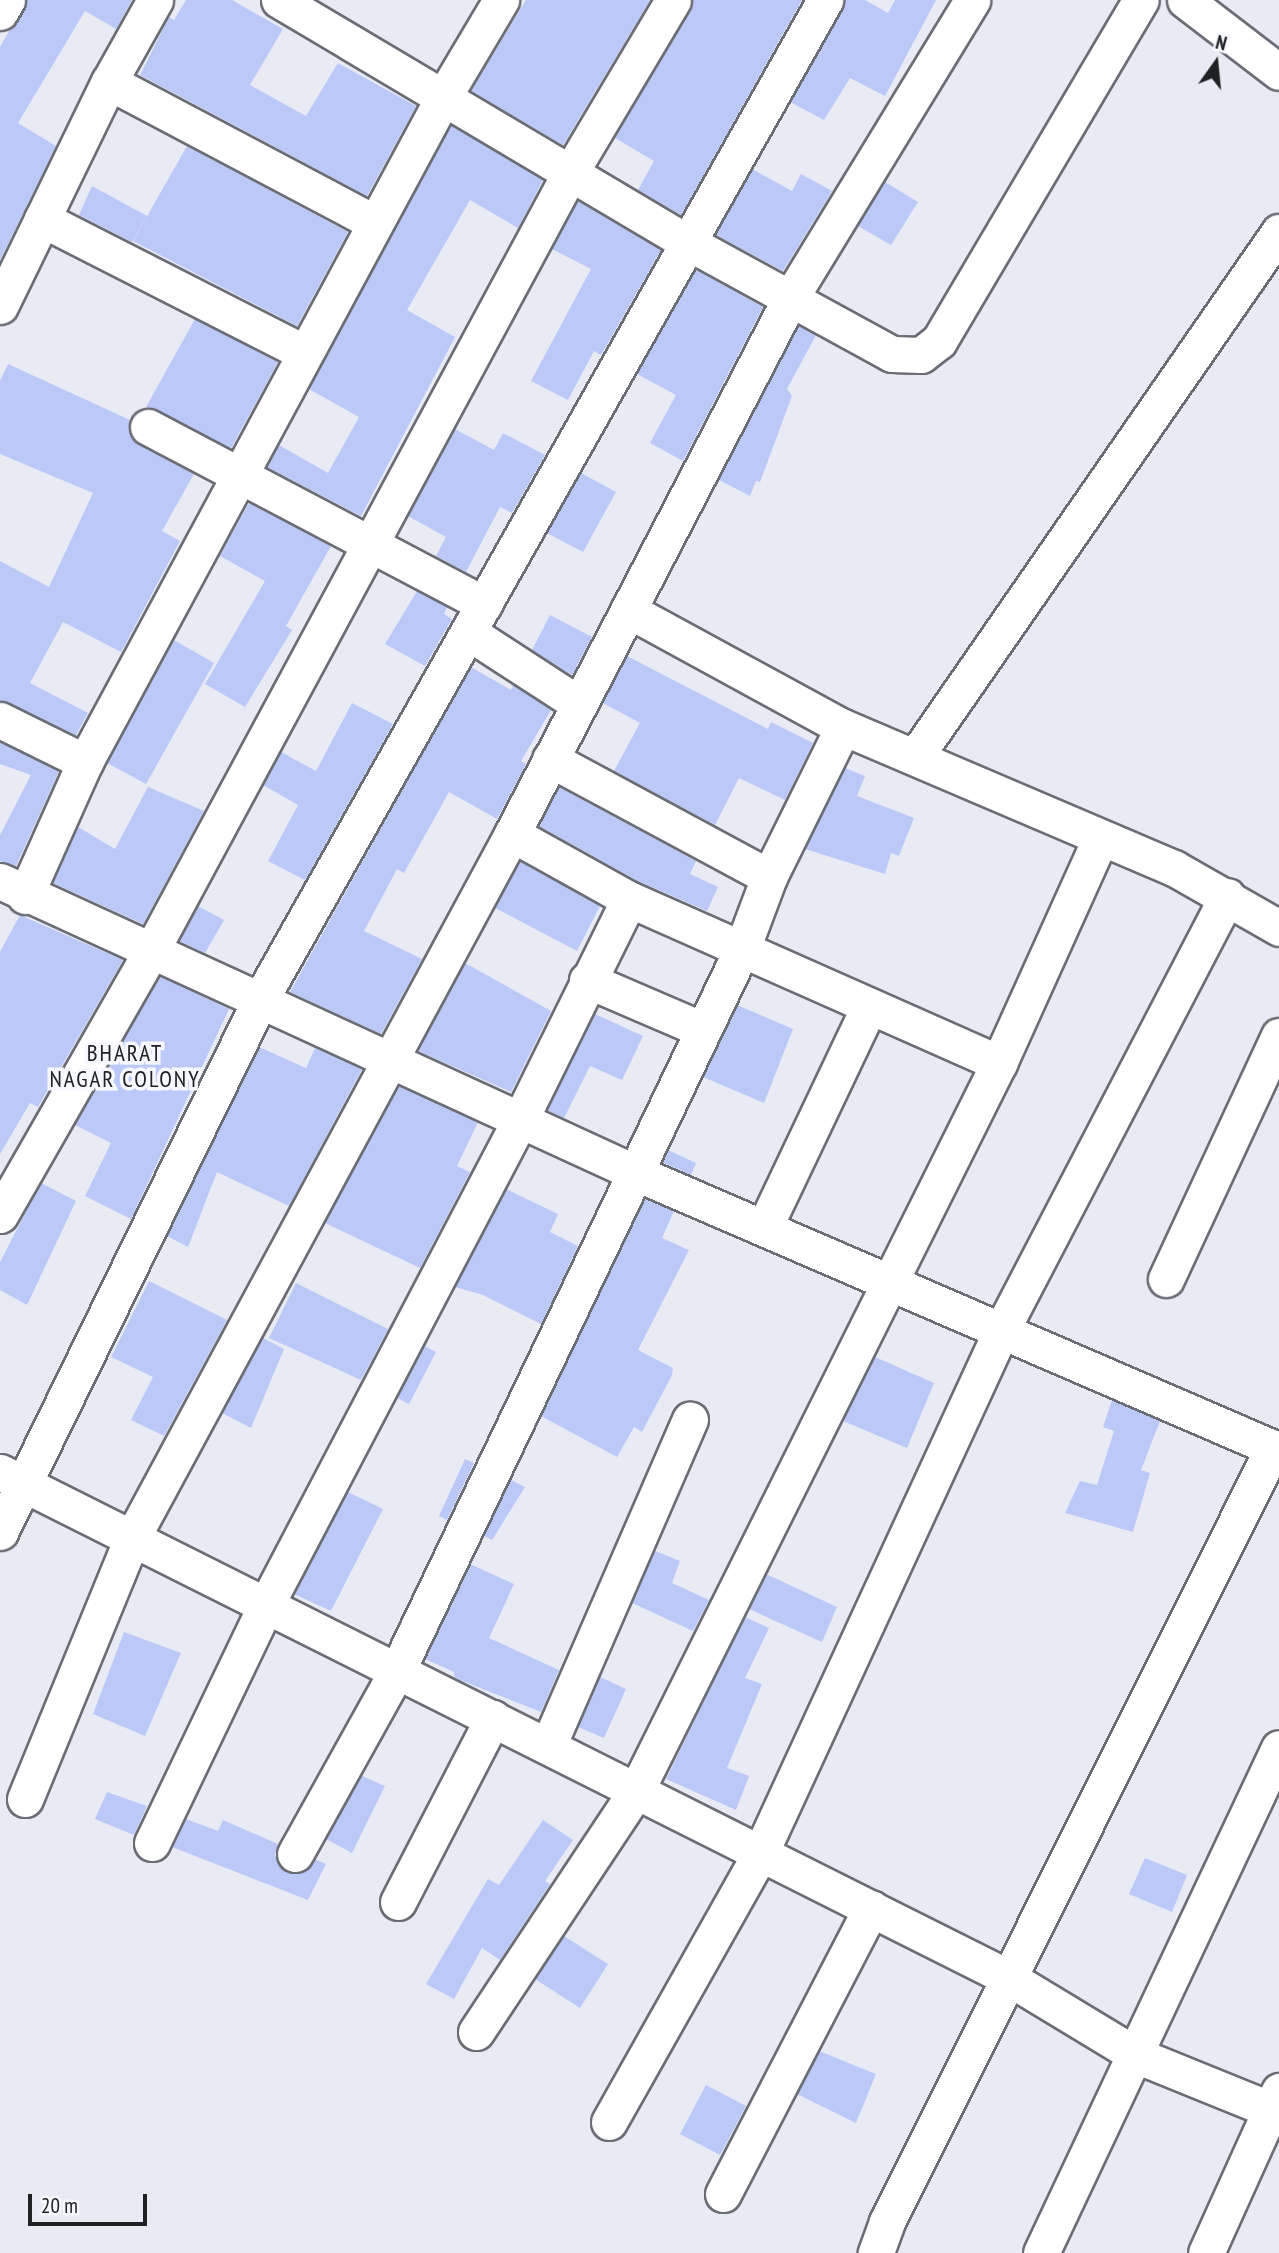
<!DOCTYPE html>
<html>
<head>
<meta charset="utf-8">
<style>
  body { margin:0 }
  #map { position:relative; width:1279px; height:2253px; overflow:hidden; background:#e9ebf4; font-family:"PT Sans Narrow",sans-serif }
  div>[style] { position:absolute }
  .building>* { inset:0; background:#bcc8f7 }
  .roads { filter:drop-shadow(2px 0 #6b6d75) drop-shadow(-2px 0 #6b6d75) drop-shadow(0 2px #6b6d75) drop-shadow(0 -2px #6b6d75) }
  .street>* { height:35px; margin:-17.5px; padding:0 17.5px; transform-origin:17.5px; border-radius:17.5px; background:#fff }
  span { translate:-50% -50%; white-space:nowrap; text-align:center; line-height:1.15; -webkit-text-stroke:7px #f7f8fe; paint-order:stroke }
  .neighbourhood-label { font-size:23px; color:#202124; letter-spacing:2px }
  .north { position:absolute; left:1181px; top:28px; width:70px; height:70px; -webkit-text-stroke:5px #f7f8fe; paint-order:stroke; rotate:15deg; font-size:19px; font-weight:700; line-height:28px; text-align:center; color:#202124 }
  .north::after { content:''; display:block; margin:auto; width:24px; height:32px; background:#202124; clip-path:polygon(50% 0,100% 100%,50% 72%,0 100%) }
  .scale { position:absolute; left:28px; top:2194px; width:119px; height:32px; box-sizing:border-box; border:4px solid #202124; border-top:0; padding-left:9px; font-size:21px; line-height:24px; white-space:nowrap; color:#202124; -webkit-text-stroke:5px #f7f8fe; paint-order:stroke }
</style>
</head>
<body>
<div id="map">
  <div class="building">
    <div style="clip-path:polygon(27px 0,132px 0,116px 29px,85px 11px,18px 123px,56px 146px,0 260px,0 47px)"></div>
    <div style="clip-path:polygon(186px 0,232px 0,283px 29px,250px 85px,306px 116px,338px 63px,416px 106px,367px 196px,140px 75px,169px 17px,174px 20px)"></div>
    <div style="clip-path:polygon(526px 0,650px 0,563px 145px,471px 91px)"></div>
    <div style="clip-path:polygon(693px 0,802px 0,681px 215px,638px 190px,654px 161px,615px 138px)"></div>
    <div style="clip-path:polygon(845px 0,865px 0,888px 13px,895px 0,936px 0,885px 96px,850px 78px,824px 120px,790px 102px)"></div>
    <div style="clip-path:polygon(451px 125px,543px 180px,518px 228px,470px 200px,407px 310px,455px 337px,361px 516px,267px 467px,279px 445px,328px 473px,359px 417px,309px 389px)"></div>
    <div style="clip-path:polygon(187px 146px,348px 232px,297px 326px,133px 241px)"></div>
    <div style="clip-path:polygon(752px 169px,792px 191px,801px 174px,832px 191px,783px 271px,716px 235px)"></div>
    <div style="clip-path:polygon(885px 182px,918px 202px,891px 245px,858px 226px)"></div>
    <div style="clip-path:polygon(92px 186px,147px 216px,132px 242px,79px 215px)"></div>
    <div style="clip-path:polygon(578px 201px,661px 250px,601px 355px,594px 351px,568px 400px,531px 381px,591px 269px,552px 249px)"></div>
    <div style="clip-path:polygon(696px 270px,763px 307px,683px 461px,650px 443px,676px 395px,637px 374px)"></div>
    <div style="clip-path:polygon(195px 319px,278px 362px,231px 448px,146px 407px)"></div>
    <div style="clip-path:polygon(799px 326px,816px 335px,787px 389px,792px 396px,760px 482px,756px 481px,750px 496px,719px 480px)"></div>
    <div style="clip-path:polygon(8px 364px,130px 420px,131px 437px,138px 444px,194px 474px,162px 531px,180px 541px,121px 652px,63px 622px,30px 683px,88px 713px,76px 735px,0 700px,0 561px,49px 587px,93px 493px,0 454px,0 381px)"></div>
    <div style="clip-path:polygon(455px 429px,494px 450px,503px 433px,545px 455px,512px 513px,500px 507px,466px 572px,436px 556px,446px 537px,408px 516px)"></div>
    <div style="clip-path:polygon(581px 473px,616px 492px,583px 552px,547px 533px)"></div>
    <div style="clip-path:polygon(249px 503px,331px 546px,286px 626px,292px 630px,245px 707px,205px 684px,265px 581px,220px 556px)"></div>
    <div style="clip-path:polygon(417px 591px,447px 607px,444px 614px,452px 619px,425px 666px,385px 644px)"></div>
    <div style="clip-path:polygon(550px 615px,592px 637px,572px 675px,532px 650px)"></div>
    <div style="clip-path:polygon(174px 640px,214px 663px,146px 784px,107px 763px)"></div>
    <div style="clip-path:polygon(627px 656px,768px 729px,771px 722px,813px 743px,785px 800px,739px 778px,715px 825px,614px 771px,640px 723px,603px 703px)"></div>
    <div style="clip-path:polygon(471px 667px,511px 690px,513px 685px,551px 710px,521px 761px,526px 764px,497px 819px,449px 792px,404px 873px,397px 869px,364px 931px,422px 959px,381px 1034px,290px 992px)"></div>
    <div style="clip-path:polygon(352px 703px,393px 724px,305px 880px,268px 861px,298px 805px,263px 785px,281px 752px,316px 771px)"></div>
    <div style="clip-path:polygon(0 742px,59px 771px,16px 866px,0 861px,0 835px,31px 775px,0 764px)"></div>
    <div style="clip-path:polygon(845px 768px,865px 776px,857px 796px,914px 818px,899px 856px,891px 853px,885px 874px,805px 849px)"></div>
    <div style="clip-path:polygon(148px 787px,204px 811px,143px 924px,53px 883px,78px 827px,115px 849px)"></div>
    <div style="clip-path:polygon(559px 787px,696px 861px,690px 874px,718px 887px,707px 911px,638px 881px,539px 826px)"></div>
    <div style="clip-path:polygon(520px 861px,600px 906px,577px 951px,495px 908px)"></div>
    <div style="clip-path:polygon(198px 906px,224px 920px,205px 953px,179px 941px)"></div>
    <div style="clip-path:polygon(20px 915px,123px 960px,38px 1107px,30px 1103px,0 1154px,0 952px)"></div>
    <div style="clip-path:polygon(465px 963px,551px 1011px,511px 1092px,418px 1051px)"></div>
    <div style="clip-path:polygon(160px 976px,229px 1009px,131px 1219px,85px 1196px,111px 1143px,75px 1125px)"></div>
    <div style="clip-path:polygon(737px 1005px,793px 1029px,764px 1103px,703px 1077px)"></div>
    <div style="clip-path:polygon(595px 1014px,643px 1036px,622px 1080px,590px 1066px,564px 1118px,547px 1110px)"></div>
    <div style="clip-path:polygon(259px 1047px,306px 1068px,315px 1048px,362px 1069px,289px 1206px,217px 1172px,188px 1247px,167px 1236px)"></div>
    <div style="clip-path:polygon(399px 1086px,478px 1122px,457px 1166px,470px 1172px,420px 1268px,325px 1223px)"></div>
    <div style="clip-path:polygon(668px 1150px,696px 1163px,691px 1175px,662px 1162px)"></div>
    <div style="clip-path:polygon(41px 1183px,76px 1201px,27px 1305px,0 1290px,0 1262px)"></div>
    <div style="clip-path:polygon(506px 1189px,558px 1214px,550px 1232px,578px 1246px,541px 1324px,483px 1295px,455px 1287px)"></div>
    <div style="clip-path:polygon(645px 1199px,674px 1211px,662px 1238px,689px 1250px,638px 1350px,673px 1368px,672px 1375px,642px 1432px,634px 1427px,617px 1457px,541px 1416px)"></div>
    <div style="clip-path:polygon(149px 1281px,227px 1320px,164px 1436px,131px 1420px,153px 1377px,111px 1357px)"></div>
    <div style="clip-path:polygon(296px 1283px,388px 1329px,361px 1380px,269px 1338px)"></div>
    <div style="clip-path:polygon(263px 1338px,284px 1349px,251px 1428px,222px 1413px)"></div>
    <div style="clip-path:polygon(424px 1346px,436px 1352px,409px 1404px,397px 1398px)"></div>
    <div style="clip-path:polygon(875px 1357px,934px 1383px,907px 1448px,843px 1421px)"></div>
    <div style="clip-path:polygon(1112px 1400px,1160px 1421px,1141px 1470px,1150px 1473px,1133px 1532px,1065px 1513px,1080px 1481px,1097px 1485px,1114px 1431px,1103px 1427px)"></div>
    <div style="clip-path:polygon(465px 1459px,474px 1463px,447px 1520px,439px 1516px)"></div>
    <div style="clip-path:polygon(511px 1480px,525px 1487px,492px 1540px,484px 1536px)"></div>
    <div style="clip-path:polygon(348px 1492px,383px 1509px,331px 1611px,294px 1594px)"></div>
    <div style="clip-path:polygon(655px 1551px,680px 1561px,672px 1583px,709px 1600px,693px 1631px,632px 1603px)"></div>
    <div style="clip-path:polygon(470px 1564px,514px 1584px,489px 1638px,559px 1670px,541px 1712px,455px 1678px,454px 1672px,425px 1659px)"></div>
    <div style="clip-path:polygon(766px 1574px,837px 1607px,822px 1642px,749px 1609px)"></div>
    <div style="clip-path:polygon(745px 1617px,769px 1628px,745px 1678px,762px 1684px,727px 1768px,749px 1776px,736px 1810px,666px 1779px)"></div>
    <div style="clip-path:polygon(124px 1632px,181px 1653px,145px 1736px,93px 1714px)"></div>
    <div style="clip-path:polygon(600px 1677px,626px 1689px,604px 1738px,578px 1727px)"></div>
    <div style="clip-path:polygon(362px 1776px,385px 1786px,352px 1853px,326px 1839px)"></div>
    <div style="clip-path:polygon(107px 1792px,147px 1806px,134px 1835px,95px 1819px)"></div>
    <div style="clip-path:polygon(186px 1819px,218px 1831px,223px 1820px,278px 1844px,275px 1855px,286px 1872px,305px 1872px,315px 1859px,326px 1864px,308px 1900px,172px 1847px)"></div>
    <div style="clip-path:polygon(543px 1820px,573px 1840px,545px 1881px,550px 1884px,500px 1960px,482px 1948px,454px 1999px,426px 1984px,488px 1879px,499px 1885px)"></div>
    <div style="clip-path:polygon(1145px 1858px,1187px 1875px,1172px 1912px,1129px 1894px)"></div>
    <div style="clip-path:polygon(564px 1936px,608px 1964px,580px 2008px,535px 1979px)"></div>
    <div style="clip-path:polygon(819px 2051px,876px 2074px,856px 2123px,797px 2094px)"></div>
    <div style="clip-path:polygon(706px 2085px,746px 2106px,720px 2155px,680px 2134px)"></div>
  </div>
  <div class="roads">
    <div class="street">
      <div style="left:279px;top:0;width:477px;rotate:30.7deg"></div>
      <div style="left:689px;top:243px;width:231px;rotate:28.7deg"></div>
      <div style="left:892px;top:354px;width:29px;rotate:2deg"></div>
      <div style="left:921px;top:355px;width:23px;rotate:-38deg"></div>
      <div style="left:939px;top:341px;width:396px;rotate:-59.4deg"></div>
      <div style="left:1185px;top:0;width:118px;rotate:37.5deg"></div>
      <div style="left:0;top:12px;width:14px;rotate:-60deg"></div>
      <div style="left:109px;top:82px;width:301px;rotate:27.9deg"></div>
      <div style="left:42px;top:219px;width:295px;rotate:27deg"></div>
      <div style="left:0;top:306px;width:249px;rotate:-64.1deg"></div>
      <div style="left:109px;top:82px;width:94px;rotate:-60.7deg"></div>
      <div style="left:148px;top:427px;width:380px;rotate:27.8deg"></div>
      <div style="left:628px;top:610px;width:245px;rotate:28.6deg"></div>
      <div style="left:843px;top:727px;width:360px;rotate:23.1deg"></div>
      <div style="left:1174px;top:868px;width:121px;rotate:29.7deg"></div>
      <div style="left:468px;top:632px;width:132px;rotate:33deg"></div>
      <div style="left:0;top:720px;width:95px;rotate:26.3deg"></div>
      <div style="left:915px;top:757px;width:639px;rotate:-55.27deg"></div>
      <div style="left:550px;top:759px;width:249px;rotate:28.3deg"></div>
      <div style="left:512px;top:834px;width:134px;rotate:29.1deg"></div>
      <div style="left:629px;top:899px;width:405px;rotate:23.9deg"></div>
      <div style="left:0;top:881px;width:700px;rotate:24.66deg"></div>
      <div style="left:636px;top:1173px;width:694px;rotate:23.35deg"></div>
      <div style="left:1273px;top:1448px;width:865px;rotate:116.51deg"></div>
      <div style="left:887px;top:2222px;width:33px;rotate:110deg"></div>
      <div style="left:25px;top:896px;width:147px;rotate:-65.9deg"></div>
      <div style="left:85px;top:762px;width:757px;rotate:-61.67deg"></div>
      <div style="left:444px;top:96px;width:112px;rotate:-59.3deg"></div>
      <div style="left:587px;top:980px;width:124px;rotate:23.3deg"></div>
      <div style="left:0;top:1215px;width:302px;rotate:-60.2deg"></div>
      <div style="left:150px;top:953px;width:886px;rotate:-61.7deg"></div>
      <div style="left:570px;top:173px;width:201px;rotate:-59.2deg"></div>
      <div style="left:764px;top:1228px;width:245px;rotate:-64.6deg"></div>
      <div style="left:1166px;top:1279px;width:268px;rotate:-65.1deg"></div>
      <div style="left:0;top:1472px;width:1129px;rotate:26.63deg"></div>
      <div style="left:1009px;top:1978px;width:149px;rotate:31.2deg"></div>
      <div style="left:1136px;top:2055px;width:154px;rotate:22.1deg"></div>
      <div style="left:0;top:1532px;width:592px;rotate:-63.95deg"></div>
      <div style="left:260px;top:1000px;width:1149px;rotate:-60.53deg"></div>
      <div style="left:548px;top:1746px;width:356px;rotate:-66.5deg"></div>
      <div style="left:25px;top:1799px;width:282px;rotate:-67.7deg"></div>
      <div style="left:132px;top:1538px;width:800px;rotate:-61.64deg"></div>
      <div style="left:512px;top:834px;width:605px;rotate:-62.55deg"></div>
      <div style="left:791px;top:297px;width:348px;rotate:-58.6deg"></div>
      <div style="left:152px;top:1843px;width:266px;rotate:-64.4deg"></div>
      <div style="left:267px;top:1603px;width:545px;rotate:-62.35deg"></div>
      <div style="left:520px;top:1120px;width:246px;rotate:-63.7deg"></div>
      <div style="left:295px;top:1854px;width:212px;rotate:-60.9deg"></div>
      <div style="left:398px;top:1669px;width:798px;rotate:-64.46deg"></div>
      <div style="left:742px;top:949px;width:77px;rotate:-69.4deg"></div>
      <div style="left:769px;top:877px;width:167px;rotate:-63.7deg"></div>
      <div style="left:398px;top:1902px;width:207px;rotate:-62.7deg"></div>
      <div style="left:476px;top:2032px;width:289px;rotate:-56.4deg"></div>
      <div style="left:636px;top:1791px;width:813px;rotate:-63.5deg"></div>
      <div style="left:999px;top:1063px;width:246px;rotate:-65.7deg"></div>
      <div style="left:609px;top:2122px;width:308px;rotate:-60.6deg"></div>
      <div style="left:760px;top:1854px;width:578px;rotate:-65.25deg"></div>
      <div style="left:1002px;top:1329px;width:488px;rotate:-62.5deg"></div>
      <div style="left:723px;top:2194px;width:322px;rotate:-62.6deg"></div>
      <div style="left:1041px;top:2253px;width:558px;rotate:-64.77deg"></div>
      <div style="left:1206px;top:2253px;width:178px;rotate:-65.7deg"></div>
    </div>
  </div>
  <div class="neighbourhood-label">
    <span style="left:125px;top:1066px">BHARAT<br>NAGAR COLONY</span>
  </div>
  <div class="north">N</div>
  <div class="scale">20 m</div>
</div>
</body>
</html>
